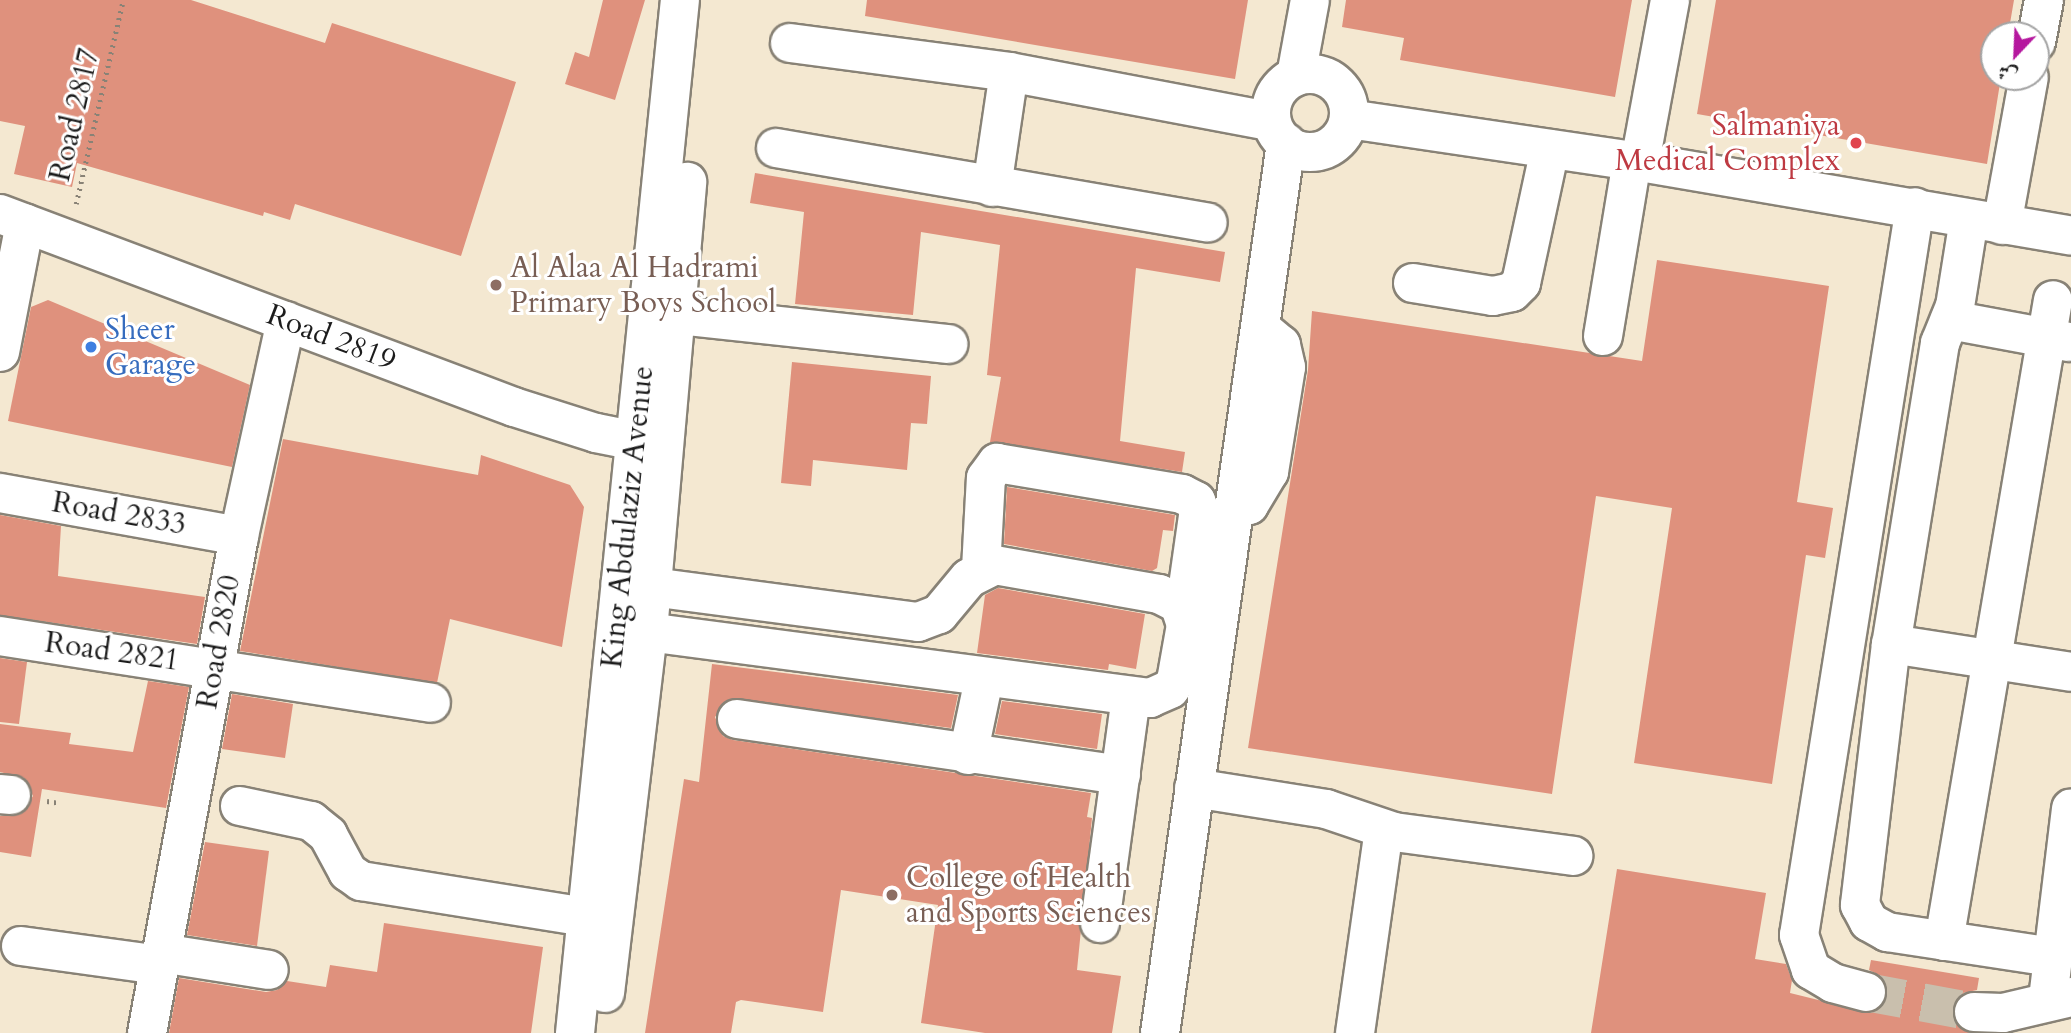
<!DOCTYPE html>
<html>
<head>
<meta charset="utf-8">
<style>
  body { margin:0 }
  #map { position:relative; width:2071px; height:1033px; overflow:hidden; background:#f4e8d1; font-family:Cardo,Amiri,serif }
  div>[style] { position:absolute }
  .building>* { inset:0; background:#df917d }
  .minor-tunnel>* { height:38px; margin-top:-19px; transform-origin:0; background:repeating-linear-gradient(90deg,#c9bfad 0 38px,transparent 0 57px) }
  .path>* { height:4.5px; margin-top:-2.25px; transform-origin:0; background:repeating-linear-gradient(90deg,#888276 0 2px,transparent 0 7px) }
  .roads { filter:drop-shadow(2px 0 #888276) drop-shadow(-2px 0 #888276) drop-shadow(0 2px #888276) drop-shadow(0 -2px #888276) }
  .minor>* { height:38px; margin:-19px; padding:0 19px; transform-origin:19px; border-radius:19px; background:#fff }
  .minor>.ring { margin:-19px; padding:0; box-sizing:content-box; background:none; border:38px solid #fff; border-radius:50% }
  .dots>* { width:19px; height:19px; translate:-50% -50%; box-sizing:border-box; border:4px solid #fff; border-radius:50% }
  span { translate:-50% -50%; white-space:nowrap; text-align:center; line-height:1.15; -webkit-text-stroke:6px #fff; paint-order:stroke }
  .street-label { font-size:30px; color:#1c1c1c }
  .health-label { font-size:30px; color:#be3a42 }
  .right { translate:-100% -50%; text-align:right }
  .education-label { font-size:30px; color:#785e54 }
  .left { translate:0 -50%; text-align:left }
  .shop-label { font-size:30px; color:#366cbe }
  .north { position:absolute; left:1980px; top:21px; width:70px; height:70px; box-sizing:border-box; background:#fff; border:2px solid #a4a4a4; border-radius:50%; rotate:203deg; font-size:19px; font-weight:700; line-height:28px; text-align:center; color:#1c1c1c }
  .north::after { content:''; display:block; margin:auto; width:24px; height:32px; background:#b5179e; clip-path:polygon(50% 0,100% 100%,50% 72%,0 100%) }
</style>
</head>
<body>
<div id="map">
  <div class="building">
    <div style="clip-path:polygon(0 0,191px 0,325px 43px,332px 23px,516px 82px,461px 256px,295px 204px,290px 220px,264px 212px,263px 216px,77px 163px,72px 187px,14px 174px,25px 126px,0 121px)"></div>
    <div style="clip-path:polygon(603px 0,645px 0,615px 100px,565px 84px,575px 52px,589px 57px)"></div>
    <div style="clip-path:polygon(867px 0,1248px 0,1235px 79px,865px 16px)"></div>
    <div style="clip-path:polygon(1346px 0,1632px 0,1615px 97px,1400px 60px,1404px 38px,1342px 27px)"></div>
    <div style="clip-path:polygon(1716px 0,2014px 0,2008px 35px,1994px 35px,1994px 77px,2001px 77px,1987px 164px,1697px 114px)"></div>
    <div style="clip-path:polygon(755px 173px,1225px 252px,1220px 282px,1136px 268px,1120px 441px,1185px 452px,1182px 472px,990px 442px,1001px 377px,987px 375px,1000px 245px,921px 232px,913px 315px,795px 304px,804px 212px,750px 203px)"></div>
    <div style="clip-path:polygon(1657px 260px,1829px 286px,1797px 502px,1833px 508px,1825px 558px,1806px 555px,1772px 784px,1634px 763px,1672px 508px,1596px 496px,1552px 794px,1248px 748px,1308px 370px,1312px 311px,1642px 361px)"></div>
    <div style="clip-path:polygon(48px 300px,250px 385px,232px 467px,8px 421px,31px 307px)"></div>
    <div style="clip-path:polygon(792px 362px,931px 376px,927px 424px,911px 423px,907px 470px,813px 460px,811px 486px,781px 483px)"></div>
    <div style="clip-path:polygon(283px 439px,478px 475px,481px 455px,570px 485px,584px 507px,562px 647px,450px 619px,437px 683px,240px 651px)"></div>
    <div style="clip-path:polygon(1007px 487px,1175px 515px,1173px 531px,1163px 530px,1157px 568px,1152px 571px,1004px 544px)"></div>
    <div style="clip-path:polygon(0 515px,61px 526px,58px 576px,205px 597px,197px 644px,0 615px)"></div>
    <div style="clip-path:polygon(998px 588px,1145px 614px,1136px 669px,1109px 664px,1108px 670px,977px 653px,985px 595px)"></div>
    <div style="clip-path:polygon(0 658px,27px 662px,19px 724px,0 722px)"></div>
    <div style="clip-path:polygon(712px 664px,958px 695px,951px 728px,730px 699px,715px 717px,723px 736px,733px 740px,1091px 793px,1087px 817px,1092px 818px,1077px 970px,1121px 976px,1112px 1033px,985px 1033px,921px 1023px,938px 905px,841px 890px,823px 1012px,741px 1000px,736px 1002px,731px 1033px,645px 1033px,684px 779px,699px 782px)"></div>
    <div style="clip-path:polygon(148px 681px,189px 687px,166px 808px,42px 789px,31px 857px,0 852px,0 816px,21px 814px,33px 796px,24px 778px,0 772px,0 724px,71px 733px,69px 744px,133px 752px)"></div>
    <div style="clip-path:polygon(232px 694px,293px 704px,285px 758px,222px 749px)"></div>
    <div style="clip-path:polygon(1002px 701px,1102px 714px,1097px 749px,995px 734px)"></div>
    <div style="clip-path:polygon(205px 842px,269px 851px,257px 946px,187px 935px)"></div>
    <div style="clip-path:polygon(1617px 869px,1766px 893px,1755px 959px,1786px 964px,1792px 980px,1790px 993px,1871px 1013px,1882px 1007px,1887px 987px,1881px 976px,1869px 970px,1871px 960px,1979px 978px,1977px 990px,1963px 993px,1952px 1011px,1955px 1023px,1970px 1033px,1591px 1033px)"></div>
    <div style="clip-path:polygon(384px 923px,543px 947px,531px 1033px,169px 1033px,179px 978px,266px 992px,277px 990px,287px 981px,326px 987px,330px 965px,377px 972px)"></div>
  </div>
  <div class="minor-tunnel">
    <div style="left:1866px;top:992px;width:110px;rotate:10.5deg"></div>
  </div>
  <div class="path">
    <div style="left:76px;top:204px;width:209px;rotate:-77deg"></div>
    <div style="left:47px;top:801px;width:12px;rotate:9deg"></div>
  </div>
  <div class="roads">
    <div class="minor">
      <div style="left:2036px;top:42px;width:43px;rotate:-79.2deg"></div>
      <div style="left:790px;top:43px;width:221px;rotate:7.5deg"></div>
      <div style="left:1009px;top:72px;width:265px;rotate:10.7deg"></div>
      <div class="ring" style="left:1271px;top:74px;width:40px;height:40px"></div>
      <div style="left:1296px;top:76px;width:77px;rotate:-79.6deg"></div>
      <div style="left:1349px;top:119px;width:294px;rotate:8.4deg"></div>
      <div style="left:1640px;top:162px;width:437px;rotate:9.7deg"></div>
      <div style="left:776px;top:148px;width:438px;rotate:9.8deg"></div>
      <div style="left:1640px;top:162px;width:165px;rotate:-79.5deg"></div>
      <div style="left:992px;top:187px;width:116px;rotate:-81.6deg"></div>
      <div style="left:0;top:214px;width:549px;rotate:20.58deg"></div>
      <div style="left:514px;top:407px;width:86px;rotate:17.6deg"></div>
      <div style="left:596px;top:433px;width:66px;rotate:11.3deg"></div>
      <div style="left:1969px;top:219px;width:88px;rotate:99.1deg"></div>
      <div style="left:1955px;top:306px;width:40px;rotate:112deg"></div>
      <div style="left:1940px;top:343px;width:305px;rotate:99.2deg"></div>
      <div style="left:1891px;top:644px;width:263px;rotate:96.8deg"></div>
      <div style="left:1860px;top:905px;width:19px;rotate:62deg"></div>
      <div style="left:1869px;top:922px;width:21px;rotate:29deg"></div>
      <div style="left:1887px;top:932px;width:168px;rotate:8.6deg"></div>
      <div style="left:2002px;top:225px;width:150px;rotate:-79.7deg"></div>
      <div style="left:1413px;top:283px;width:81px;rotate:9.2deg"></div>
      <div style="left:1493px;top:296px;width:19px;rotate:-12deg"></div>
      <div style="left:1512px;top:292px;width:13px;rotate:-45deg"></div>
      <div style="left:1521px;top:283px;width:137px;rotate:-77.8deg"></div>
      <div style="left:677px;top:315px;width:273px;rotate:6.1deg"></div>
      <div style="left:1950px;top:320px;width:121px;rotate:10.5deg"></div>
      <div style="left:1603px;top:336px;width:177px;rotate:-80.6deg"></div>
      <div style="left:0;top:352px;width:131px;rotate:-79deg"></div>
      <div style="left:0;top:493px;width:243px;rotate:10.2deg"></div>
      <div style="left:1235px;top:505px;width:14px"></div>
      <div style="left:1249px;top:505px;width:39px;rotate:-59deg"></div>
      <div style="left:1269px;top:472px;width:106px;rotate:-80.8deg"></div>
      <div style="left:1286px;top:367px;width:23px;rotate:-103deg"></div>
      <div style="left:1281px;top:345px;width:23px;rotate:-140deg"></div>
      <div style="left:981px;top:569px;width:91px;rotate:-86.9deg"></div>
      <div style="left:986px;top:478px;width:19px;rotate:-54deg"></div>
      <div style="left:997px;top:463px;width:188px;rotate:9.5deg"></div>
      <div style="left:1182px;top:494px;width:16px;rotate:27deg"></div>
      <div style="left:1196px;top:501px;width:9px;rotate:69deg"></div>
      <div style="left:1199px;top:509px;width:106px;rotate:98.1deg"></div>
      <div style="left:617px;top:628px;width:538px;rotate:7.48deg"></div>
      <div style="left:1150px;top:698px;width:22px;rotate:-24deg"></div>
      <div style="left:1170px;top:689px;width:10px;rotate:-53deg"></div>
      <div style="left:1176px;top:681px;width:57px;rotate:-79.9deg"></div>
      <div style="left:1186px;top:625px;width:22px;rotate:-108deg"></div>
      <div style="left:1179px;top:604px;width:22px;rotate:-153deg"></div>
      <div style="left:1159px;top:594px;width:167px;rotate:-170deg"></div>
      <div style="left:995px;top:565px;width:29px;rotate:153deg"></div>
      <div style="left:969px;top:578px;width:47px;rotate:129.8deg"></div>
      <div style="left:939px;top:614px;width:22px;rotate:159deg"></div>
      <div style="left:918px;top:622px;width:300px;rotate:-172.5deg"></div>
      <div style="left:0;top:636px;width:436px;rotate:8.8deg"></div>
      <div style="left:1891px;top:644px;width:182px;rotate:8.8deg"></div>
      <div style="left:737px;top:719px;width:388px;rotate:8.3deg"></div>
      <div style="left:968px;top:755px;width:78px;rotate:-78.1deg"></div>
      <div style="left:1194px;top:788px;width:134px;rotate:9deg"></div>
      <div style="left:1326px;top:809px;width:72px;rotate:18.7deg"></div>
      <div style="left:1394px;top:832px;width:181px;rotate:7.6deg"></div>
      <div style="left:0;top:794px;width:11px;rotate:5deg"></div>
      <div style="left:240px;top:806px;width:73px;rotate:11.9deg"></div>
      <div style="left:311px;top:821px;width:22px;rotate:39deg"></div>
      <div style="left:328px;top:835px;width:42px;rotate:61.6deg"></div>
      <div style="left:348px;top:872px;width:16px;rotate:35deg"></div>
      <div style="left:361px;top:881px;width:229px;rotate:9.1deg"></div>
      <div style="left:1100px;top:923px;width:228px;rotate:-82.2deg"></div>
      <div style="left:1944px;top:941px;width:650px;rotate:-80.35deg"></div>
      <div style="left:21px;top:946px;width:139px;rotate:7.8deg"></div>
      <div style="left:161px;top:953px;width:109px;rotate:8.9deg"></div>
      <div style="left:1866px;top:992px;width:34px;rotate:-165deg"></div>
      <div style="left:1833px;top:983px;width:26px;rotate:-149deg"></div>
      <div style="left:1811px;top:970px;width:37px;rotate:-109deg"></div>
      <div style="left:1799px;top:935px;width:737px;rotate:-80.95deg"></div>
      <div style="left:605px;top:993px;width:365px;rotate:-83.2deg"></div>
      <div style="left:648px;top:631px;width:451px;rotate:-85deg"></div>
      <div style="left:2048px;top:999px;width:192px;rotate:-83.1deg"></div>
      <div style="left:1974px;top:1012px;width:29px;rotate:2deg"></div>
      <div style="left:2003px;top:1013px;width:70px;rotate:-13.2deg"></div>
      <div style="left:147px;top:1033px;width:505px;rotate:-79.51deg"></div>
      <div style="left:239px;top:536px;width:220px;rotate:-77.7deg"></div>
      <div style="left:575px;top:1033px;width:1038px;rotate:-84.2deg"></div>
      <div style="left:1160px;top:1033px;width:899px;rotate:-81.94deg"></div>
      <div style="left:1355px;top:1033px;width:205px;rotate:-81.9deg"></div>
    </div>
  </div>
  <div class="dots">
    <div style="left:1856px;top:143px;background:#e0444e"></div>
    <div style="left:496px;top:285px;background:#8d6e63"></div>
    <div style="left:91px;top:347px;background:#3f7fe0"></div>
    <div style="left:892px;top:895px;background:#8d6e63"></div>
  </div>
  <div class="street-label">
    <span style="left:75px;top:115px;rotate:-77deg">Road 2817</span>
    <span style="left:331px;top:338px;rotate:21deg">Road 2819</span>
    <span style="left:119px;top:514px;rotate:10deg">Road 2833</span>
    <span style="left:628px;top:517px;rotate:-84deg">King Abdulaziz Avenue</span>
    <span style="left:219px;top:642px;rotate:-80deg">Road 2820</span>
    <span style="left:112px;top:652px;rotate:8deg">Road 2821</span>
  </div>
  <div class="health-label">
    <span class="right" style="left:1840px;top:143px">Salmaniya<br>Medical Complex</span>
  </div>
  <div class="education-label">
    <span class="left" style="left:510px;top:285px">Al Alaa Al Hadrami<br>Primary Boys School</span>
    <span class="left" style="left:906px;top:895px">College of Health<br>and Sports Sciences</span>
  </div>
  <div class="shop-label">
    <span class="left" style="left:105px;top:347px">Sheer<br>Garage</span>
  </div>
  <div class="north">ش</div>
</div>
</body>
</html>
